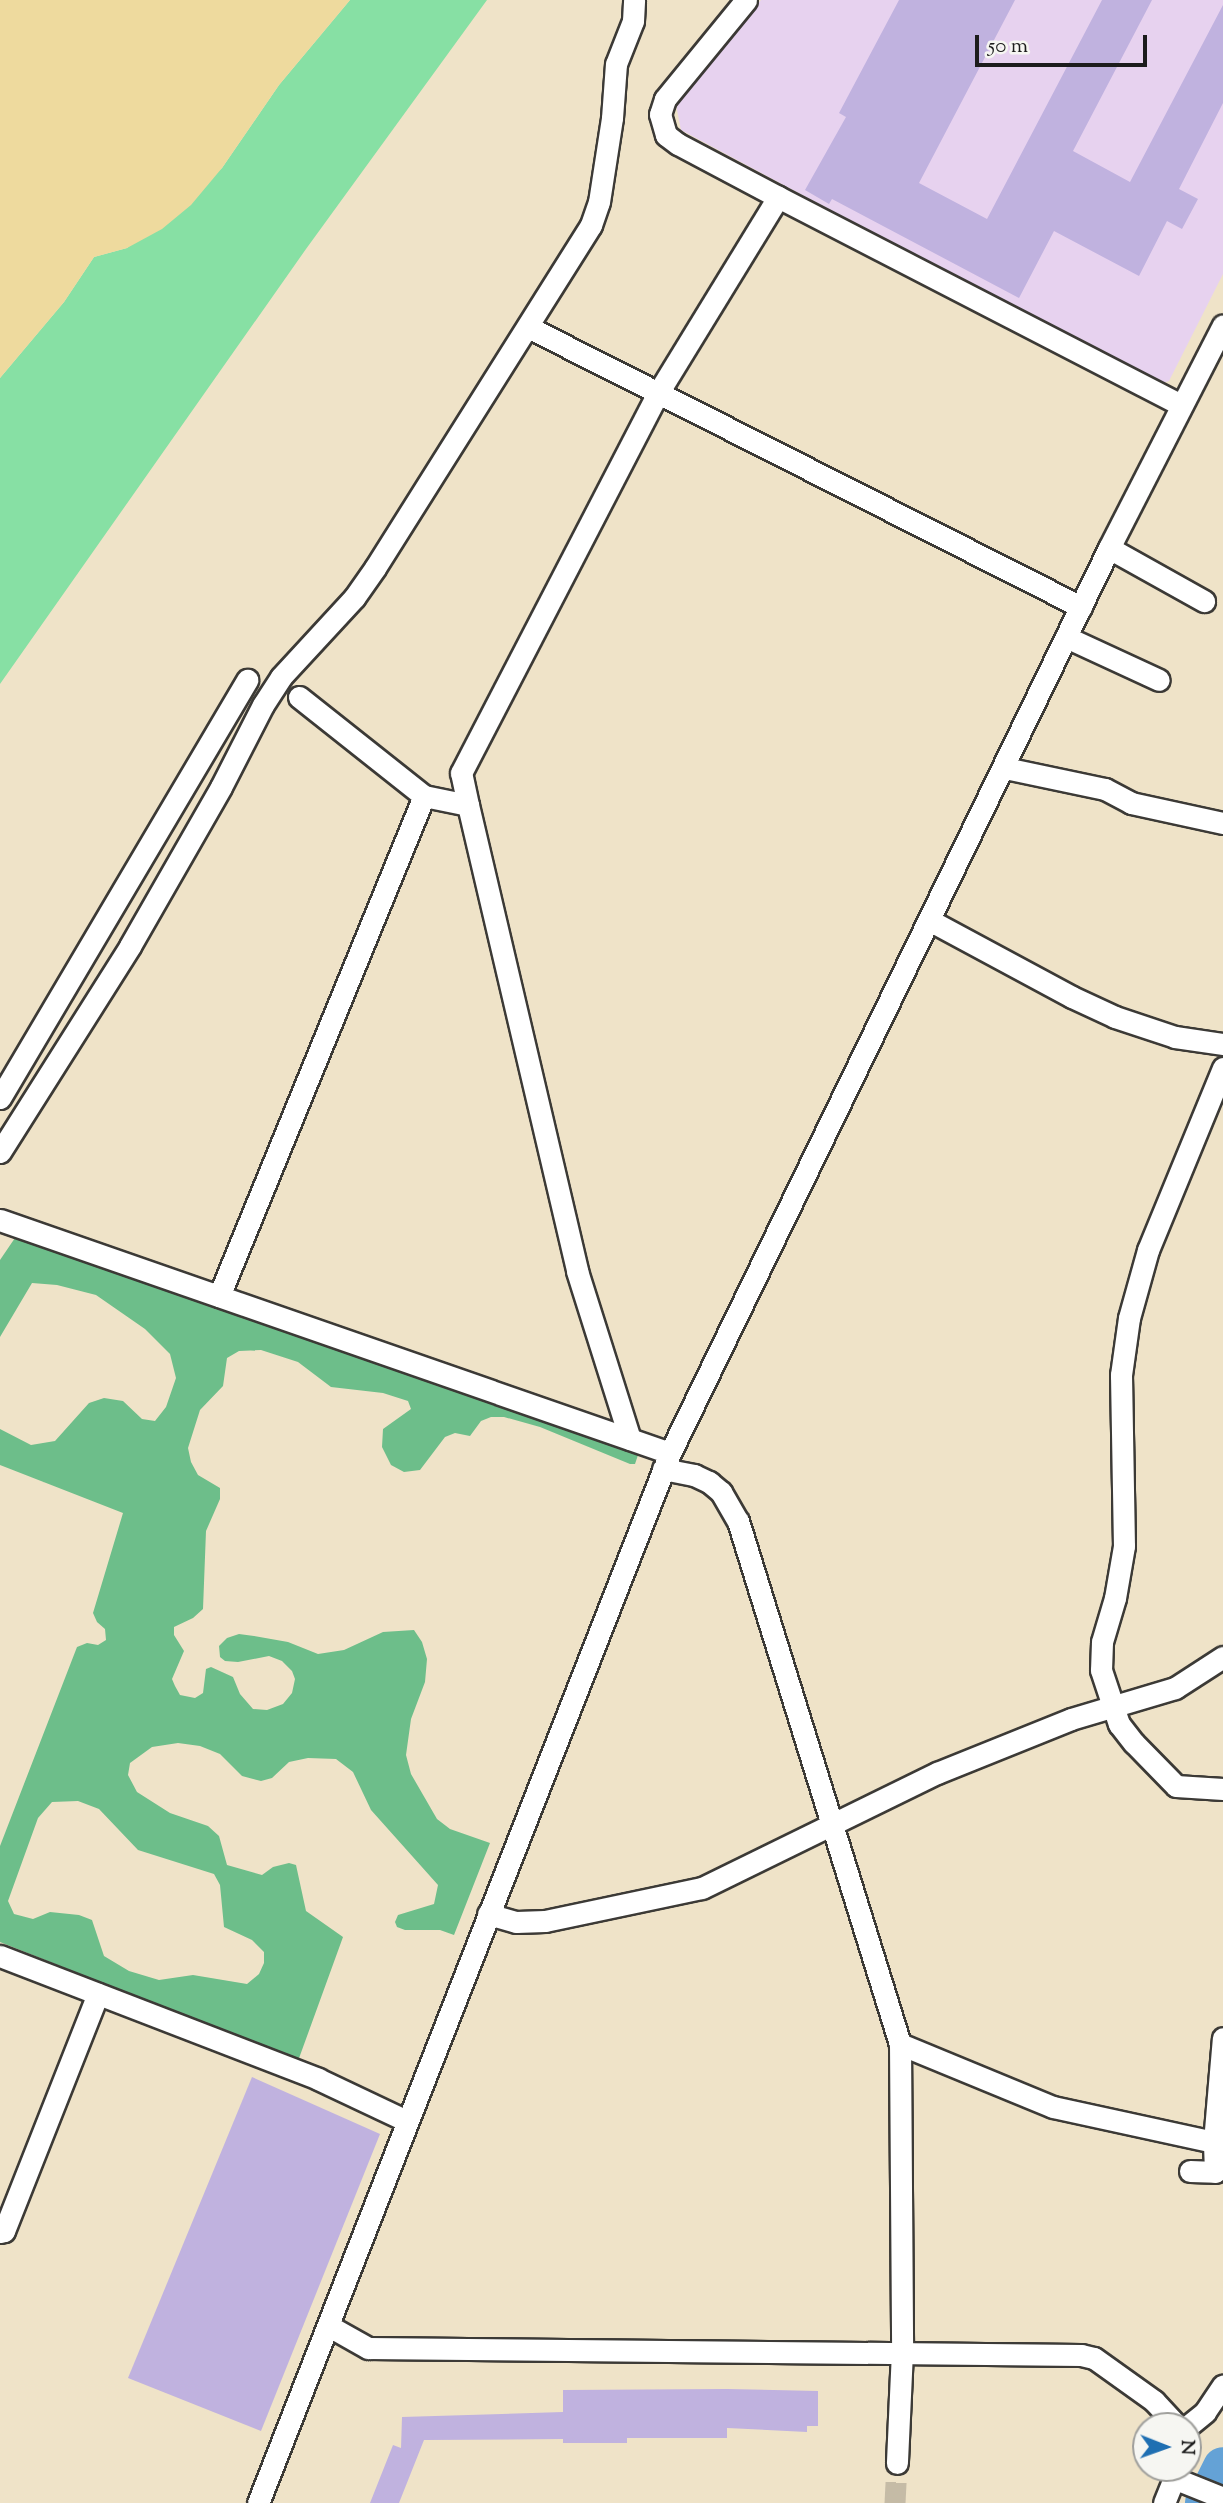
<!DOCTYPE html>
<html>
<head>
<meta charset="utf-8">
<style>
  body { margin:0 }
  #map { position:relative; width:1223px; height:2503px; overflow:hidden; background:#efe3c8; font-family:"Sorts Mill Goudy",serif }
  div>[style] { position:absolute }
  .built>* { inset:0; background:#e7d2ef }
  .green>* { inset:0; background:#87e0a4 }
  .forest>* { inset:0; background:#6dbe8a }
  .sand>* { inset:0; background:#eeda9e }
  .river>* { height:40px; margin:-20px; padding:0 20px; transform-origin:20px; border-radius:20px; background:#64a2d6 }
  .building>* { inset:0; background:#c0b2df }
  .street-tunnel>* { height:21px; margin-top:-10.5px; transform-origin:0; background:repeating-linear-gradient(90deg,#c5bba6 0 21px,transparent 0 31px) }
  .roads { filter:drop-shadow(2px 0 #3c3a36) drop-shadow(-2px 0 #3c3a36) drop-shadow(0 2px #3c3a36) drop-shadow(0 -2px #3c3a36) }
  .street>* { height:21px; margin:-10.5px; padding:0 10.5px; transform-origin:10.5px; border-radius:10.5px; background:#fff }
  span { translate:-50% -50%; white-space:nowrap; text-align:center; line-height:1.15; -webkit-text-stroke:5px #f6f6f2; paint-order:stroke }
  .north { position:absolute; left:1132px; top:2412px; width:70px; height:70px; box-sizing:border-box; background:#f6f6f2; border:2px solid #9f9f9c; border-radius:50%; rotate:91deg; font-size:19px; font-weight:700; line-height:28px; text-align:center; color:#1c1c1c }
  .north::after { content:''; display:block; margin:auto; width:24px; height:32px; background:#1f6fb2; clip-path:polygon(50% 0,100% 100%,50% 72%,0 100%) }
  .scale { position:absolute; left:975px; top:35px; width:172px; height:32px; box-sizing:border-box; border:4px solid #1c1c1c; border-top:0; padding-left:9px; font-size:21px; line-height:24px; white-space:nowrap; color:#1c1c1c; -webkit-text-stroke:5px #f6f6f2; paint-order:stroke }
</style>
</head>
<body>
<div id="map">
  <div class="built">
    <div style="clip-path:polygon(761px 0,1223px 0,1223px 274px,1169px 381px,1157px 385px,681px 130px,675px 100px)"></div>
  </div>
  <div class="green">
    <div style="clip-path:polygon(350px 0,487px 0,306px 249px,0 684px,0 378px,64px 302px,94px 257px,127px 248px,222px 168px,279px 85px)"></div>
  </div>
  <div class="forest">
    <div style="clip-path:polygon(evenodd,17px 1235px,639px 1452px,635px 1464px,630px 1464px,540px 1427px,504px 1417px,491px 1417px,481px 1421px,470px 1436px,455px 1433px,445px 1437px,420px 1470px,404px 1472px,391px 1465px,382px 1447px,383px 1429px,411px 1409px,408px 1401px,383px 1393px,331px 1387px,298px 1362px,261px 1350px,239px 1351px,227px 1358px,223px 1386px,200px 1410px,188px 1448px,191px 1462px,198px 1475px,220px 1488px,220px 1499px,206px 1531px,203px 1609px,193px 1618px,174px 1627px,174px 1635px,184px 1651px,172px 1679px,175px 1686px,180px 1695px,195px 1698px,203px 1693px,206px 1669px,211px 1667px,233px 1677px,240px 1694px,253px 1709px,267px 1710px,283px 1704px,292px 1693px,295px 1679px,292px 1671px,282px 1661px,269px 1656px,238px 1662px,225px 1661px,220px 1657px,219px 1646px,227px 1638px,239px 1634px,254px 1636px,288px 1642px,318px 1654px,344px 1650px,383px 1632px,414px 1630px,422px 1642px,427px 1659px,425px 1682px,411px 1719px,406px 1755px,411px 1774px,437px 1819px,450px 1829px,490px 1843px,454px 1935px,440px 1930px,405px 1930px,397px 1927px,395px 1922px,398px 1915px,434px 1904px,438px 1885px,371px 1810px,353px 1772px,336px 1759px,308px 1758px,289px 1762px,272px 1778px,261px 1781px,242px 1776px,220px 1754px,200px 1746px,178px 1743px,152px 1747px,130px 1763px,128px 1775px,137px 1792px,170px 1813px,208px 1826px,219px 1836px,227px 1865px,262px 1875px,273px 1867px,289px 1863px,296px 1865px,306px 1911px,343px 1937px,298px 2061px,0 1942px,0 1846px,77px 1647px,87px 1643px,98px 1645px,106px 1640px,105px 1629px,97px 1622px,93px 1613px,123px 1513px,0 1465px,0 1429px,31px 1445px,55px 1441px,89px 1403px,104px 1398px,123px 1401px,142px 1419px,155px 1421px,166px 1407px,176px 1378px,170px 1354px,145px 1329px,96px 1295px,57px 1285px,32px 1283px,0 1337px,0 1260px,17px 1235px,78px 1801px,99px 1809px,138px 1850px,214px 1874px,220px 1885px,224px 1927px,252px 1940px,264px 1952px,264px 1963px,259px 1974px,247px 1984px,193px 1975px,159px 1980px,129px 1971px,104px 1956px,92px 1920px,79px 1915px,50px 1912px,33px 1919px,14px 1914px,8px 1901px,38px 1818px,52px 1802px,78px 1801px)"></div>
  </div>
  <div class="sand">
    <div style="clip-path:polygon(0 0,350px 0,279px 85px,222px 168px,191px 205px,162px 229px,127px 248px,94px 257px,64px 302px,0 378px)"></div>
  </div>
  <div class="river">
    <div style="left:1205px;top:2503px;width:40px;rotate:-63.4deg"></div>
  </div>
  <div class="building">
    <div style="clip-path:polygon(899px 0,1015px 0,919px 183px,987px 219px,1102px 0,1152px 0,1073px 151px,1130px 182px,1223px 5px,1223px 103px,1179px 189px,1198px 199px,1182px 229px,1167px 221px,1139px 276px,1054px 231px,1019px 298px,832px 199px,829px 204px,805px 190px,846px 117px,839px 113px)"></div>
    <div style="clip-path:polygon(252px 2077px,380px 2134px,261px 2431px,128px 2378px)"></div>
    <div style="clip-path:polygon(727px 2389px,818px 2391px,818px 2426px,807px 2426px,807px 2432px,727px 2428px,727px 2438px,627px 2438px,627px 2443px,563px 2443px,563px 2439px,424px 2440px,399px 2503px,370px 2503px,393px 2445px,401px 2448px,402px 2417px,563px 2412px,563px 2390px)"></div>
  </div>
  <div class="street-tunnel">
    <div style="left:895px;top:2503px;width:40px;rotate:-87.1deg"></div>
  </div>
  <div class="roads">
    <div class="street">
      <div style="left:746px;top:0;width:128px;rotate:129.3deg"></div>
      <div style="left:665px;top:99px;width:16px;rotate:108deg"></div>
      <div style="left:660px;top:114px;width:22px;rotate:74deg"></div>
      <div style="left:666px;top:135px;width:15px;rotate:37deg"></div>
      <div style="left:678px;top:144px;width:113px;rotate:27.9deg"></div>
      <div style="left:778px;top:197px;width:454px;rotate:27.3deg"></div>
      <div style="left:528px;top:327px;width:620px;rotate:26.85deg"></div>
      <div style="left:1109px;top:548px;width:109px;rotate:29.2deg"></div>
      <div style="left:1066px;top:637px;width:102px;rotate:24.8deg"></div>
      <div style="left:299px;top:697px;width:159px;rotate:38.4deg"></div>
      <div style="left:424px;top:796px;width:45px;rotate:11.6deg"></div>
      <div style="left:468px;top:805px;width:479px;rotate:76.8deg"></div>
      <div style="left:577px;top:1271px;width:176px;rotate:72.5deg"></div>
      <div style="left:1005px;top:768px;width:102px;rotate:11.9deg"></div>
      <div style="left:1105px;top:789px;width:30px;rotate:28deg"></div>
      <div style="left:1131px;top:803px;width:94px;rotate:12.3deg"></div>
      <div style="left:468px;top:805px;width:33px;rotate:-102deg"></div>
      <div style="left:461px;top:773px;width:428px;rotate:-62.6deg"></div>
      <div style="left:658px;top:393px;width:230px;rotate:-58.5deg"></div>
      <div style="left:929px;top:920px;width:162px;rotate:28.3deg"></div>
      <div style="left:1072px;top:997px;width:47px;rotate:24.9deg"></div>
      <div style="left:1115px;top:1017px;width:63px;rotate:18.4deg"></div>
      <div style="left:1175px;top:1037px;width:49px;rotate:8.3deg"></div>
      <div style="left:1223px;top:1068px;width:197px;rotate:112.4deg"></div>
      <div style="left:1148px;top:1250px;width:71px;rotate:105.6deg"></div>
      <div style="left:1129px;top:1318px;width:58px;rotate:98deg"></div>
      <div style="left:1121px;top:1375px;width:171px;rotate:89deg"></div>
      <div style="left:1124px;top:1546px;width:53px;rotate:99.8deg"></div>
      <div style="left:1115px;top:1598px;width:46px;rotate:106.5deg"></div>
      <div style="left:1102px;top:1642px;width:28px;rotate:92deg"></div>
      <div style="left:1101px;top:1670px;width:57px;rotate:71.6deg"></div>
      <div style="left:1119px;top:1724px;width:24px;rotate:52deg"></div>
      <div style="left:1134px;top:1743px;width:60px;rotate:45.7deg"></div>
      <div style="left:1176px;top:1786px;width:47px;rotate:3.7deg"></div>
      <div style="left:0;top:1098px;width:486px;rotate:-59.4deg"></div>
      <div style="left:0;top:1152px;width:244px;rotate:-57.7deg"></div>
      <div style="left:130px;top:946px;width:183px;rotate:-60.2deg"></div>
      <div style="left:221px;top:787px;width:92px;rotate:-62.9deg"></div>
      <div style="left:263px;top:705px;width:33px;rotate:-57deg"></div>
      <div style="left:281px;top:677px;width:108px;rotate:-47.3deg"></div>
      <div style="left:354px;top:598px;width:37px;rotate:-55deg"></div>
      <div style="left:375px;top:568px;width:405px;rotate:-57.8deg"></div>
      <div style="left:591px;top:225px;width:24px;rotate:-71deg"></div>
      <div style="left:599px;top:202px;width:85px;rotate:-81.2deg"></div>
      <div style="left:612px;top:118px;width:54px;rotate:-85.8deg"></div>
      <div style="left:616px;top:64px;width:46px;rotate:-68.4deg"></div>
      <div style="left:633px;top:21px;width:21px;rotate:-87deg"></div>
      <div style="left:0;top:1220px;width:709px;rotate:19.18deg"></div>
      <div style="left:219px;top:1296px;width:540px;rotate:-67.71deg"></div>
      <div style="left:663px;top:1469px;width:32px;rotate:11deg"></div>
      <div style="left:694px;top:1475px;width:17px;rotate:25deg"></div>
      <div style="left:709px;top:1482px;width:16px;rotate:40deg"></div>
      <div style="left:721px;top:1492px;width:34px;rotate:60deg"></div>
      <div style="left:738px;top:1521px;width:548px;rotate:72.79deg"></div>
      <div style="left:900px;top:2044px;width:307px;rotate:89.6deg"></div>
      <div style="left:902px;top:2351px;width:112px;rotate:92.6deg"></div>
      <div style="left:488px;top:1914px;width:29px;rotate:16deg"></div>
      <div style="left:516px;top:1922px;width:29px;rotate:-2deg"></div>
      <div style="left:545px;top:1921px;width:160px;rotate:-11.9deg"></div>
      <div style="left:702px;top:1888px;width:262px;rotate:-26.1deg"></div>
      <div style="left:937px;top:1773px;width:144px;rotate:-21.9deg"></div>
      <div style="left:1071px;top:1719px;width:109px;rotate:-16.6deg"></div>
      <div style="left:1175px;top:1688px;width:57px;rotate:-32.9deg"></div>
      <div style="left:0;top:1956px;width:341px;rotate:21.1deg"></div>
      <div style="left:318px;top:2079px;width:98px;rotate:25.3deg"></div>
      <div style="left:900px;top:2044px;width:165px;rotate:22.4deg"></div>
      <div style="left:1053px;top:2107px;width:174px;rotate:12.3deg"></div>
      <div style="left:1190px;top:2171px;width:25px;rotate:2deg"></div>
      <div style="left:1215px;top:2172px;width:30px;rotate:-92deg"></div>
      <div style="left:1214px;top:2142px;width:104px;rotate:-85.1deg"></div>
      <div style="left:0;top:2232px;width:4px;rotate:-14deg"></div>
      <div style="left:4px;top:2231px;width:255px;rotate:-68.4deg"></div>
      <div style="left:329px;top:2326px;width:45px;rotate:29.4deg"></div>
      <div style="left:368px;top:2348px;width:713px;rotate:0.56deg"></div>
      <div style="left:1081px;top:2355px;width:13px;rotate:13deg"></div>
      <div style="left:1094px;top:2358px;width:74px;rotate:35.6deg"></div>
      <div style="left:1154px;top:2401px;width:34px;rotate:47deg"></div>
      <div style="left:1188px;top:2426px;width:22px;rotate:-39deg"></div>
      <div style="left:1205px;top:2412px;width:32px;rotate:-56deg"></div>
      <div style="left:1176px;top:2479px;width:51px;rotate:22deg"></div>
      <div style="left:258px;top:2503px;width:1128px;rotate:-68.58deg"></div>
      <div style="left:670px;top:1453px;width:1006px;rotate:-64.12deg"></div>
      <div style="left:1109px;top:548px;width:250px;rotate:-62.9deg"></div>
      <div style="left:1164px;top:2503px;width:38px;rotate:-68deg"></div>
    </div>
  </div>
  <div class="north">N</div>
  <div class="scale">50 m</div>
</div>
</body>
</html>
